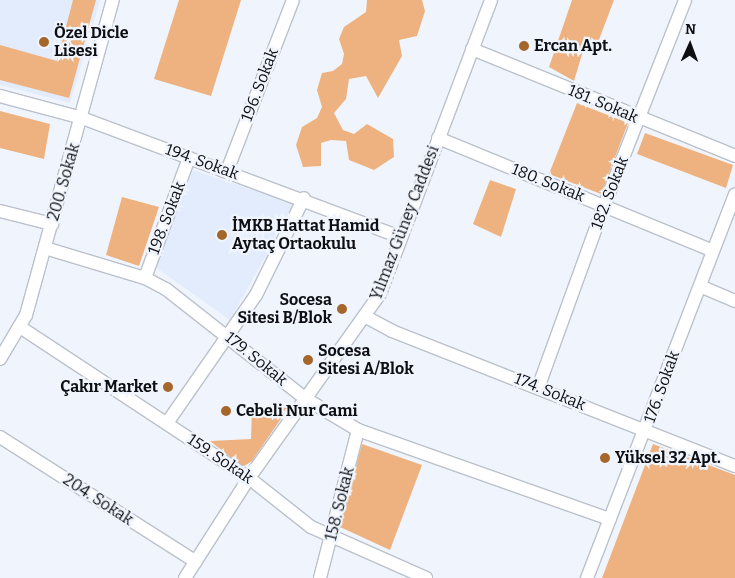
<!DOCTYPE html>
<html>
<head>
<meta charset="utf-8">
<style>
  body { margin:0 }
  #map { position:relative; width:735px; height:578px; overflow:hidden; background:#f0f5fd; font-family:Bitter,serif }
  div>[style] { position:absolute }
  .built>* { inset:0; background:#e2ecfd }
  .green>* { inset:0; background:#eeb280 }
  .roads { filter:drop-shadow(1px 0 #bbc1cb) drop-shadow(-1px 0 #bbc1cb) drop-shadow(0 1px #bbc1cb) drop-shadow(0 -1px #bbc1cb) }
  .minor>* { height:12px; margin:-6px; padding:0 6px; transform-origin:6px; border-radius:6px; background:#fff }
  .dots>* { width:14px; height:14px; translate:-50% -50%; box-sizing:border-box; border:2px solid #f0f5fd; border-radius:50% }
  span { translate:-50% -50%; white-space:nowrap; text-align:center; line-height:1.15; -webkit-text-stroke:4.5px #f0f5fd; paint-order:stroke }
  .poi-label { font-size:16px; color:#0d0f12; font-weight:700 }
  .left { translate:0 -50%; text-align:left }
  .right { translate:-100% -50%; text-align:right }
  .street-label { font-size:16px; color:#0d0f12 }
  .north { position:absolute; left:665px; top:20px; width:50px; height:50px; -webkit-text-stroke:4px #f0f5fd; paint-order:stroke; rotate:2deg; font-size:14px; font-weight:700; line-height:20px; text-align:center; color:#0d0f12 }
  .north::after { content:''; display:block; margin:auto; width:18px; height:22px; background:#0d0f12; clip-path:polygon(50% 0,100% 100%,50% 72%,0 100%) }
</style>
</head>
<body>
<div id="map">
  <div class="built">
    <div style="clip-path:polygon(0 0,100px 0,70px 103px,0 85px)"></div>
    <div style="clip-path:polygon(193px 170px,295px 204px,230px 320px,155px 267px)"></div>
  </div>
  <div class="green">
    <div style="clip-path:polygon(73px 0,96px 0,69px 98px,0 80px,0 45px,57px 61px)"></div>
    <div style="clip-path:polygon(179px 0,241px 0,211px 96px,154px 79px)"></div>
    <div style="clip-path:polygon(367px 0,422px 0,425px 11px,417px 36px,399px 40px,402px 56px,378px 98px,366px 76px,349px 79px,346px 99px,334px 113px,343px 130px,354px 134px,367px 124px,393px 139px,394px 157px,374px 170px,349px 160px,346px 141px,331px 140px,321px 143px,321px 166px,303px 167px,296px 145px,302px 127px,317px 118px,322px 107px,317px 90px,322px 73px,333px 71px,342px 64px,344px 54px,339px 39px,344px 27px,366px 12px)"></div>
    <div style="clip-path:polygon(572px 0,614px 0,597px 45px,586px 41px,574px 81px,549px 67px)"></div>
    <div style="clip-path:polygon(577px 103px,628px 123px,601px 194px,549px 174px)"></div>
    <div style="clip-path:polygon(0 111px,50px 124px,44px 159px,0 148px)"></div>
    <div style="clip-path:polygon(645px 133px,733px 165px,726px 188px,637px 154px)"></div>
    <div style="clip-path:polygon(490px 180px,516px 189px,501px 237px,473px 224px)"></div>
    <div style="clip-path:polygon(122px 197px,159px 207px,139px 266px,106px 255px)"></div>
    <div style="clip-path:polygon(252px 407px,289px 407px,252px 461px,243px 467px,210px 441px,251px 439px)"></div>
    <div style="clip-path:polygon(362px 444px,422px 465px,390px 550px,340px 527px)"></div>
    <div style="clip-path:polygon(653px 444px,735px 475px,735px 578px,602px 578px)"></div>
  </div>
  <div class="roads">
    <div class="minor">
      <div style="left:472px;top:49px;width:284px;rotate:22.1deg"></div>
      <div style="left:0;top:96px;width:85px;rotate:15deg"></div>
      <div style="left:82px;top:118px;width:340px;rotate:20.5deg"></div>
      <div style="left:438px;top:138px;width:297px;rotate:22.3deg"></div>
      <div style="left:227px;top:171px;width:183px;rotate:-68.9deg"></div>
      <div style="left:0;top:211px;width:54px;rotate:14deg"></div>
      <div style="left:45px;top:248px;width:104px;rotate:16.7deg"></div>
      <div style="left:145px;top:278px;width:24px;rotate:28deg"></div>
      <div style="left:166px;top:289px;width:178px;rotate:38.2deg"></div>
      <div style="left:306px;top:399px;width:61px;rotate:30.8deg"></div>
      <div style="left:358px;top:430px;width:267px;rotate:19.5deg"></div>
      <div style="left:145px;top:278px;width:128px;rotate:-69.9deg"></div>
      <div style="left:700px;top:286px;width:38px;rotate:23deg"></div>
      <div style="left:366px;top:317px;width:30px;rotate:28deg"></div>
      <div style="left:392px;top:331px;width:369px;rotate:21.5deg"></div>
      <div style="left:20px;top:327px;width:274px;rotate:33.4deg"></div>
      <div style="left:249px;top:478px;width:79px;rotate:38.3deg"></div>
      <div style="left:311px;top:527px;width:126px;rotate:23.9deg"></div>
      <div style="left:0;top:359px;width:51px;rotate:-59.4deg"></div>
      <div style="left:26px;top:315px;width:327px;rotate:-74.6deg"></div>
      <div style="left:538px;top:388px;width:194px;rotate:-70.1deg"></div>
      <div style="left:604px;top:206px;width:221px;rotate:-68.5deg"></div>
      <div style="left:167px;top:423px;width:156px;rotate:-55.2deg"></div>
      <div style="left:256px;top:295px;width:108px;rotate:-63.7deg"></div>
      <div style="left:0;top:437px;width:232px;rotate:32.5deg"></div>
      <div style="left:185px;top:578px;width:119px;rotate:-57.4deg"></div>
      <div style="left:249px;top:478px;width:226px;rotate:-54.6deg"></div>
      <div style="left:380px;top:294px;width:314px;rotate:-69.3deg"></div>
      <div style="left:320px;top:578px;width:153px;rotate:-75.6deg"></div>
      <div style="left:587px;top:578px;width:411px;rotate:-68.9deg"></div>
    </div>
  </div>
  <div class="dots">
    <div style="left:44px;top:42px;background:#a4662b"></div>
    <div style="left:524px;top:46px;background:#a4662b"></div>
    <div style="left:222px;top:235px;background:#a4662b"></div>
    <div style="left:342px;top:309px;background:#a4662b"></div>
    <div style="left:308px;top:360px;background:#a4662b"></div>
    <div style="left:168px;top:387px;background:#a4662b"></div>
    <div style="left:226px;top:411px;background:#a4662b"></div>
    <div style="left:605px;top:458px;background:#a4662b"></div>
  </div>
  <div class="poi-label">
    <span class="left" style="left:54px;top:42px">Özel Dicle<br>Lisesi</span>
    <span class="left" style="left:534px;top:46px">Ercan Apt.</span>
    <span class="left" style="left:232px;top:235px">İMKB Hattat Hamid<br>Aytaç Ortaokulu</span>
    <span class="right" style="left:332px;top:309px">Socesa<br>Sitesi B/Blok</span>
    <span class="left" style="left:318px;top:360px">Socesa<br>Sitesi A/Blok</span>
    <span class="right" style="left:158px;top:387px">Çakır Market</span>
    <span class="left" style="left:236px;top:411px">Cebeli Nur Cami</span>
    <span class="left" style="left:615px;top:458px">Yüksel 32 Apt.</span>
  </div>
  <div class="street-label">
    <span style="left:260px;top:85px;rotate:-69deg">196. Sokak</span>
    <span style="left:603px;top:104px;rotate:23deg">181. Sokak</span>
    <span style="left:202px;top:162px;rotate:20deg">194. Sokak</span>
    <span style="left:64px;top:182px;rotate:-74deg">200. Sokak</span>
    <span style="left:548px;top:183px;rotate:22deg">180. Sokak</span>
    <span style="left:610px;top:193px;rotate:-69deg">182. Sokak</span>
    <span style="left:167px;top:218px;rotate:-69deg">198. Sokak</span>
    <span style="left:405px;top:223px;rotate:-69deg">Yılmaz Güney Caddesi</span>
    <span style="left:256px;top:359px;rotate:39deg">179. Sokak</span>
    <span style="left:662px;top:387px;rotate:-70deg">176. Sokak</span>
    <span style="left:550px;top:392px;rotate:22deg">174. Sokak</span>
    <span style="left:220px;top:459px;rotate:34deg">159. Sokak</span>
    <span style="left:98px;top:500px;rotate:33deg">204. Sokak</span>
    <span style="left:340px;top:504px;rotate:-76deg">158. Sokak</span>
  </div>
  <div class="north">N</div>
</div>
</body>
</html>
